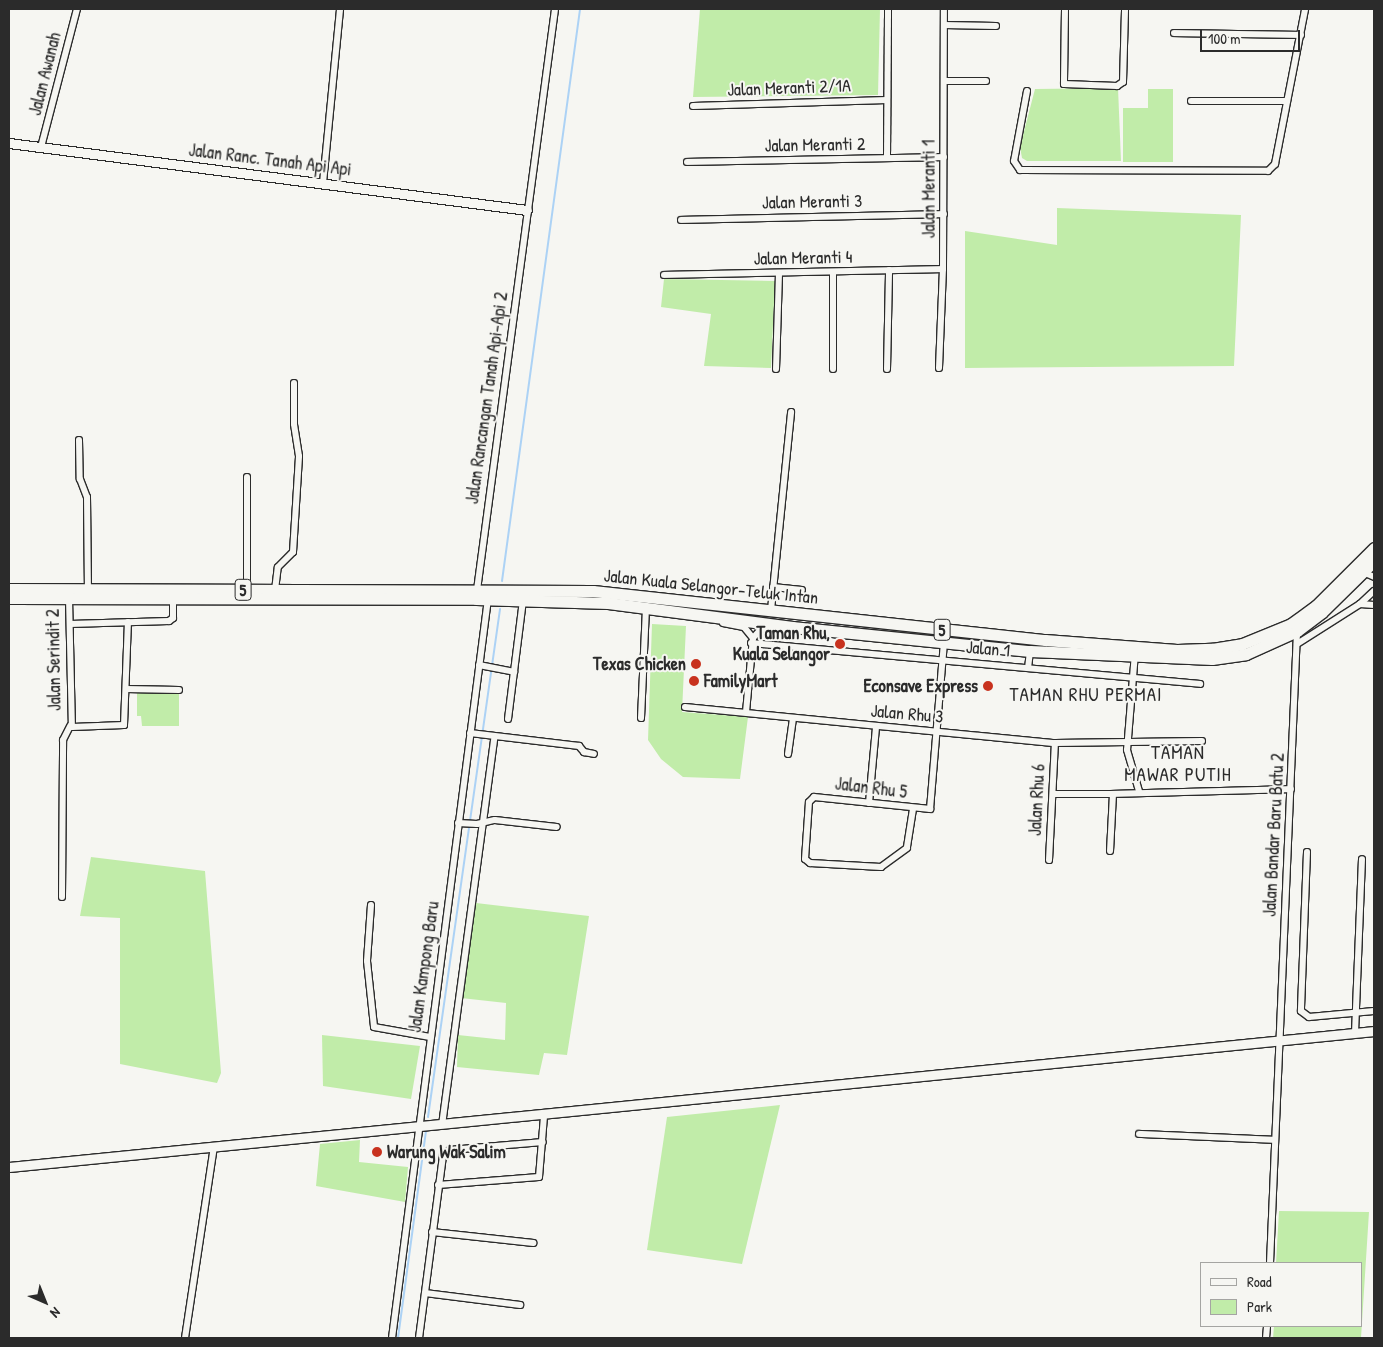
<!DOCTYPE html>
<html>
<head>
<meta charset="utf-8">
<style>
  body { margin:0 }
  #map { position:relative; width:1383px; height:1347px; overflow:hidden; background:#f6f6f2; font-family:"Patrick Hand",sans-serif }
  div>[style] { position:absolute }
  .green>* { inset:0; background:#c1eca9 }
  .stream>* { height:2px; margin:-1px; padding:0 1px; transform-origin:1px; border-radius:1px; background:#acd2f5 }
  .roads { filter:drop-shadow(1px 0 #2b2b2b) drop-shadow(-1px 0 #2b2b2b) drop-shadow(0 1px #2b2b2b) drop-shadow(0 -1px #2b2b2b) }
  .minor>* { height:6px; margin:-3px; padding:0 3px; transform-origin:3px; border-radius:3px; background:#f6f6f2 }
  .tertiary>* { height:9px; margin:-4.5px; padding:0 4.5px; transform-origin:4.5px; border-radius:4.5px; background:#f6f6f2 }
  .trunk>* { height:11px; margin:-5.5px; padding:0 5.5px; transform-origin:5.5px; border-radius:5.5px; background:#f6f6f2 }
  .dots>* { width:14px; height:14px; translate:-50% -50%; box-sizing:border-box; border:2px solid #f6f6f2; border-radius:50% }
  span { translate:-50% -50%; white-space:nowrap; text-align:center; line-height:1.15; -webkit-text-stroke:4px #f6f6f2; paint-order:stroke }
  .shield-label span { padding:1px 4px; background:#f6f6f2; border:1px solid; border-radius:4px; -webkit-text-stroke-width:0 }
  .shield-label { font-size:16px; color:#2b2b2b; font-weight:700 }
  .street-label { font-size:18px; color:#2b2b2b }
  .poi-label { font-size:18px; color:#2b2b2b; font-weight:700 }
  .right { translate:-100% -50%; text-align:right }
  .left { translate:0 -50%; text-align:left }
  .neighbourhood-label { font-size:19px; color:#2b2b2b; letter-spacing:1px }
  .frame { position:absolute; inset:0; border:10px solid #2b2b2b; pointer-events:none }
  .legend { position:absolute; left:1200px; top:1262px; width:162px; height:65px; box-sizing:border-box; background:#f6f6f2; border:1px solid #a5a5a2; margin:0; padding:6px 9px; list-style:none; font-size:15px; color:#2b2b2b }
  .legend li { display:flex; align-items:center; gap:10px; height:25px }
  .legend b { width:25px; border:1px solid #a5a5a2 }
  .north { position:absolute; left:20px; top:1277px; width:50px; height:50px; -webkit-text-stroke:4px #f6f6f2; paint-order:stroke; rotate:136deg; font-size:14px; font-weight:700; line-height:20px; text-align:center; color:#2b2b2b }
  .north::after { content:''; display:block; margin:auto; width:18px; height:22px; background:#2b2b2b; clip-path:polygon(50% 0,100% 100%,50% 72%,0 100%) }
  .scale { position:absolute; left:1200px; top:30px; width:100px; height:22px; box-sizing:border-box; border:2px solid #2b2b2b; border-top:0; padding-left:6px; font-size:15px; line-height:18px; white-space:nowrap; color:#2b2b2b; -webkit-text-stroke:4px #f6f6f2; paint-order:stroke }
</style>
</head>
<body>
<div id="map">
  <div class="green">
    <div style="clip-path:polygon(700px 9px,880px 9px,878px 95px,693px 97px)"></div>
    <div style="clip-path:polygon(1118px 88px,1121px 161px,1027px 161px,1022px 158px,1020px 147px,1035px 89px)"></div>
    <div style="clip-path:polygon(1148px 89px,1173px 89px,1173px 162px,1123px 162px,1123px 108px,1148px 108px)"></div>
    <div style="clip-path:polygon(1057px 208px,1241px 215px,1234px 366px,965px 368px,965px 231px,1057px 245px)"></div>
    <div style="clip-path:polygon(664px 279px,775px 281px,771px 368px,704px 366px,711px 314px,661px 307px)"></div>
    <div style="clip-path:polygon(652px 624px,686px 626px,682px 712px,748px 717px,740px 779px,683px 777px,661px 759px,648px 740px)"></div>
    <div style="clip-path:polygon(137px 693px,179px 693px,179px 726px,142px 726px,141px 716px,137px 716px)"></div>
    <div style="clip-path:polygon(91px 857px,205px 871px,221px 1073px,217px 1083px,120px 1064px,120px 918px,80px 916px)"></div>
    <div style="clip-path:polygon(476px 903px,589px 916px,567px 1055px,544px 1053px,539px 1075px,457px 1067px,458px 1035px,505px 1040px,506px 1003px,461px 998px)"></div>
    <div style="clip-path:polygon(322px 1035px,420px 1046px,411px 1099px,323px 1086px)"></div>
    <div style="clip-path:polygon(780px 1105px,742px 1264px,647px 1250px,667px 1117px)"></div>
    <div style="clip-path:polygon(360px 1140px,359px 1162px,408px 1167px,405px 1202px,316px 1186px,320px 1144px)"></div>
    <div style="clip-path:polygon(1279px 1211px,1369px 1212px,1361px 1338px,1273px 1338px,1274px 1326px,1362px 1326px,1362px 1263px,1276px 1263px)"></div>
  </div>
  <div class="stream">
    <div style="left:502px;top:581px;width:577px;rotate:-82.23deg"></div>
    <div style="left:428px;top:1117px;width:513px;rotate:-81.93deg"></div>
    <div style="left:398px;top:1338px;width:209px;rotate:-82.3deg"></div>
  </div>
  <div class="roads">
    <div class="minor">
      <div style="left:1065px;top:9px;width:75px;rotate:90.8deg"></div>
      <div style="left:1064px;top:84px;width:53px;rotate:2.2deg"></div>
      <div style="left:1117px;top:86px;width:7px;rotate:-34deg"></div>
      <div style="left:1123px;top:82px;width:73px;rotate:-88.4deg"></div>
      <div style="left:944px;top:25px;width:52px;rotate:1.1deg"></div>
      <div style="left:1174px;top:33px;width:127px;rotate:0.9deg"></div>
      <div style="left:945px;top:81px;width:41px"></div>
      <div style="left:1027px;top:91px;width:71px;rotate:100.5deg"></div>
      <div style="left:1014px;top:161px;width:11px;rotate:56deg"></div>
      <div style="left:1020px;top:170px;width:248px;rotate:0.2deg"></div>
      <div style="left:1268px;top:171px;width:10px;rotate:-45deg"></div>
      <div style="left:1275px;top:164px;width:158px;rotate:-79deg"></div>
      <div style="left:1191px;top:101px;width:96px"></div>
      <div style="left:693px;top:106px;width:194px;rotate:-1.8deg"></div>
      <div style="left:41px;top:147px;width:143px;rotate:-75.4deg"></div>
      <div style="left:887px;top:158px;width:149px;rotate:-89.6deg"></div>
      <div style="left:687px;top:162px;width:257px;rotate:-1.1deg"></div>
      <div style="left:323px;top:183px;width:175px;rotate:-84.4deg"></div>
      <div style="left:681px;top:220px;width:263px;rotate:-1.3deg"></div>
      <div style="left:664px;top:275px;width:279px;rotate:-1.2deg"></div>
      <div style="left:939px;top:368px;width:99px;rotate:-87.7deg"></div>
      <div style="left:943px;top:269px;width:260px;rotate:-89.8deg"></div>
      <div style="left:776px;top:369px;width:95px;rotate:-88.2deg"></div>
      <div style="left:833px;top:369px;width:97px;rotate:-90deg"></div>
      <div style="left:887px;top:369px;width:99px;rotate:-88.8deg"></div>
      <div style="left:79px;top:440px;width:39px;rotate:89deg"></div>
      <div style="left:80px;top:479px;width:19px;rotate:69deg"></div>
      <div style="left:87px;top:497px;width:92px;rotate:89.4deg"></div>
      <div style="left:247px;top:477px;width:113px;rotate:90deg"></div>
      <div style="left:1363px;top:572px;width:12px;rotate:24deg"></div>
      <div style="left:773px;top:587px;width:29px;rotate:6deg"></div>
      <div style="left:275px;top:590px;width:23px;rotate:-83deg"></div>
      <div style="left:278px;top:567px;width:21px;rotate:-45deg"></div>
      <div style="left:293px;top:552px;width:96px;rotate:-86.4deg"></div>
      <div style="left:299px;top:456px;width:32px;rotate:-99deg"></div>
      <div style="left:294px;top:424px;width:41px;rotate:-90deg"></div>
      <div style="left:477px;top:590px;width:586px;rotate:-82.35deg"></div>
      <div style="left:69px;top:598px;width:129px;rotate:88.7deg"></div>
      <div style="left:72px;top:727px;width:52px;rotate:-2.2deg"></div>
      <div style="left:124px;top:725px;width:103px;rotate:-87.8deg"></div>
      <div style="left:1360px;top:604px;width:14px;rotate:4deg"></div>
      <div style="left:771px;top:610px;width:199px;rotate:-84.2deg"></div>
      <div style="left:723px;top:623px;width:21px;rotate:11deg"></div>
      <div style="left:744px;top:627px;width:14px;rotate:51deg"></div>
      <div style="left:70px;top:624px;width:99px;rotate:-1.7deg"></div>
      <div style="left:169px;top:621px;width:5px;rotate:-37deg"></div>
      <div style="left:173px;top:618px;width:20px;rotate:-90deg"></div>
      <div style="left:751px;top:643px;width:451px;rotate:5.2deg"></div>
      <div style="left:1297px;top:644px;width:75px;rotate:-32.4deg"></div>
      <div style="left:1360px;top:604px;width:19px;rotate:-43deg"></div>
      <div style="left:1135px;top:653px;width:97px;rotate:94.7deg"></div>
      <div style="left:1127px;top:750px;width:43px;rotate:73.7deg"></div>
      <div style="left:479px;top:665px;width:36px;rotate:11deg"></div>
      <div style="left:1028px;top:668px;width:17px;rotate:-83deg"></div>
      <div style="left:126px;top:689px;width:53px;rotate:1.1deg"></div>
      <div style="left:685px;top:707px;width:372px;rotate:5.6deg"></div>
      <div style="left:1055px;top:743px;width:147px;rotate:-0.8deg"></div>
      <div style="left:746px;top:712px;width:74px;rotate:-84.6deg"></div>
      <div style="left:753px;top:638px;width:12px;rotate:-48deg"></div>
      <div style="left:761px;top:629px;width:19px"></div>
      <div style="left:641px;top:718px;width:110px;rotate:-87.4deg"></div>
      <div style="left:508px;top:719px;width:120px;rotate:-82.8deg"></div>
      <div style="left:470px;top:733px;width:110px;rotate:6.8deg"></div>
      <div style="left:579px;top:746px;width:8px;rotate:50deg"></div>
      <div style="left:584px;top:752px;width:10px;rotate:11deg"></div>
      <div style="left:788px;top:754px;width:36px;rotate:-82deg"></div>
      <div style="left:1053px;top:794px;width:60px"></div>
      <div style="left:1113px;top:794px;width:57px;rotate:93deg"></div>
      <div style="left:1113px;top:794px;width:178px;rotate:-1.6deg"></div>
      <div style="left:869px;top:803px;width:76px;rotate:-84.7deg"></div>
      <div style="left:913px;top:809px;width:39px;rotate:99deg"></div>
      <div style="left:907px;top:848px;width:32px;rotate:144deg"></div>
      <div style="left:881px;top:867px;width:71px;rotate:-176.8deg"></div>
      <div style="left:810px;top:863px;width:6px;rotate:-141deg"></div>
      <div style="left:805px;top:859px;width:57px;rotate:-86deg"></div>
      <div style="left:809px;top:802px;width:7px;rotate:-45deg"></div>
      <div style="left:814px;top:797px;width:117px;rotate:5.9deg"></div>
      <div style="left:930px;top:809px;width:168px;rotate:-85.2deg"></div>
      <div style="left:458px;top:823px;width:19px;rotate:3deg"></div>
      <div style="left:477px;top:824px;width:18px;rotate:-13deg"></div>
      <div style="left:495px;top:820px;width:62px;rotate:6.4deg"></div>
      <div style="left:1307px;top:852px;width:159px;rotate:92.2deg"></div>
      <div style="left:1301px;top:1011px;width:10px;rotate:37deg"></div>
      <div style="left:1309px;top:1017px;width:65px;rotate:-5.3deg"></div>
      <div style="left:1049px;top:860px;width:117px;rotate:-87.1deg"></div>
      <div style="left:62px;top:897px;width:157px;rotate:-89.6deg"></div>
      <div style="left:63px;top:740px;width:16px;rotate:-63deg"></div>
      <div style="left:371px;top:905px;width:56px;rotate:94.1deg"></div>
      <div style="left:367px;top:961px;width:66px;rotate:83.9deg"></div>
      <div style="left:374px;top:1027px;width:57px;rotate:10.1deg"></div>
      <div style="left:1355px;top:1033px;width:174px;rotate:-87.7deg"></div>
      <div style="left:442px;top:1125px;width:390px;rotate:-82.3deg"></div>
      <div style="left:1139px;top:1134px;width:136px;rotate:2.5deg"></div>
      <div style="left:438px;top:1185px;width:101px;rotate:-4.5deg"></div>
      <div style="left:539px;top:1177px;width:61px;rotate:-85.3deg"></div>
      <div style="left:432px;top:1232px;width:102px;rotate:6.2deg"></div>
      <div style="left:1270px;top:1263px;width:633px;rotate:-87.55deg"></div>
      <div style="left:425px;top:1293px;width:96px;rotate:7.2deg"></div>
      <div style="left:185px;top:1338px;width:193px;rotate:-81.4deg"></div>
      <div style="left:392px;top:1338px;width:745px;rotate:-82.6deg"></div>
      <div style="left:419px;top:1338px;width:185px;rotate:-82.5deg"></div>
      <div style="left:443px;top:1155px;width:9px;rotate:-36deg"></div>
      <div style="left:450px;top:1150px;width:93px;rotate:-4.9deg"></div>
      <div style="left:1266px;top:1338px;width:12px;rotate:-85deg"></div>
    </div>
    <div class="tertiary">
      <div style="left:9px;top:143px;width:522px;rotate:7.37deg"></div>
      <div style="left:9px;top:1167px;width:1372px;rotate:-5.69deg"></div>
    </div>
    <div class="trunk">
      <div style="left:9px;top:589px;width:584px;rotate:0.2deg"></div>
      <div style="left:593px;top:591px;width:455px;rotate:6.2deg"></div>
      <div style="left:1045px;top:640px;width:132px;rotate:4.3deg"></div>
      <div style="left:1177px;top:650px;width:35px;rotate:-2deg"></div>
      <div style="left:1212px;top:649px;width:30px;rotate:-9deg"></div>
      <div style="left:1242px;top:644px;width:53px;rotate:-22.2deg"></div>
      <div style="left:1291px;top:624px;width:31px;rotate:-36deg"></div>
      <div style="left:1316px;top:606px;width:82px;rotate:-45deg"></div>
      <div style="left:9px;top:598px;width:467px;rotate:0.1deg"></div>
      <div style="left:476px;top:599px;width:132px;rotate:1.7deg"></div>
      <div style="left:608px;top:603px;width:186px;rotate:7.4deg"></div>
      <div style="left:792px;top:627px;width:239px;rotate:5.8deg"></div>
      <div style="left:1030px;top:651px;width:182px;rotate:2.5deg"></div>
      <div style="left:1212px;top:659px;width:34px;rotate:-8deg"></div>
      <div style="left:1246px;top:654px;width:56px;rotate:-24.3deg"></div>
      <div style="left:1297px;top:631px;width:31px;rotate:-37deg"></div>
      <div style="left:1322px;top:612px;width:73px;rotate:-44.4deg"></div>
    </div>
  </div>
  <div class="dots">
    <div style="left:840px;top:644px;background:#c8321e"></div>
    <div style="left:696px;top:664px;background:#c8321e"></div>
    <div style="left:694px;top:681px;background:#c8321e"></div>
    <div style="left:988px;top:686px;background:#c8321e"></div>
    <div style="left:377px;top:1152px;background:#c8321e"></div>
  </div>
  <div class="shield-label">
    <span style="left:243px;top:590px">5</span>
    <span style="left:942px;top:630px">5</span>
  </div>
  <div class="street-label">
    <span style="left:45px;top:74px;rotate:-76deg">Jalan Awanah</span>
    <span style="left:789px;top:88px;rotate:-2deg">Jalan Meranti 2/1A</span>
    <span style="left:815px;top:145px;rotate:-1deg">Jalan Meranti 2</span>
    <span style="left:270px;top:160px;rotate:7deg">Jalan Ranc. Tanah Api Api</span>
    <span style="left:929px;top:189px;rotate:-90deg">Jalan Meranti 1</span>
    <span style="left:812px;top:202px;rotate:-1deg">Jalan Meranti 3</span>
    <span style="left:803px;top:258px;rotate:-1deg">Jalan Meranti 4</span>
    <span style="left:487px;top:398px;rotate:-82deg">Jalan Rancangan Tanah Api-Api 2</span>
    <span style="left:711px;top:587px;rotate:6deg">Jalan Kuala Selangor-Teluk Intan</span>
    <span style="left:988px;top:649px;rotate:5deg">Jalan 1</span>
    <span style="left:54px;top:660px;rotate:-91deg">Jalan Serindit 2</span>
    <span style="left:907px;top:714px;rotate:5deg">Jalan Rhu 3</span>
    <span style="left:871px;top:788px;rotate:7deg">Jalan Rhu 5</span>
    <span style="left:1037px;top:800px;rotate:-87deg">Jalan Rhu 6</span>
    <span style="left:1274px;top:835px;rotate:-87deg">Jalan Bandar Baru Batu 2</span>
    <span style="left:424px;top:967px;rotate:-82deg">Jalan Kampong Baru</span>
  </div>
  <div class="poi-label">
    <span class="right" style="left:830px;top:644px">Taman Rhu,<br>Kuala Selangor</span>
    <span class="right" style="left:686px;top:664px">Texas Chicken</span>
    <span class="left" style="left:704px;top:681px">FamilyMart</span>
    <span class="right" style="left:978px;top:686px">Econsave Express</span>
    <span class="left" style="left:387px;top:1152px">Warung Wak Salim</span>
  </div>
  <div class="neighbourhood-label">
    <span style="left:1086px;top:695px">TAMAN RHU PERMAI</span>
    <span style="left:1178px;top:764px">TAMAN<br>MAWAR PUTIH</span>
  </div>
  <div class="frame"></div>
  <ul class="legend">
  <li><b style="height:6px;background:#f6f6f2"></b>Road</li>
  <li><b style="height:14px;background:#c1eca9"></b>Park</li>
  </ul>
  <div class="north">N</div>
  <div class="scale">100 m</div>
</div>
</body>
</html>
